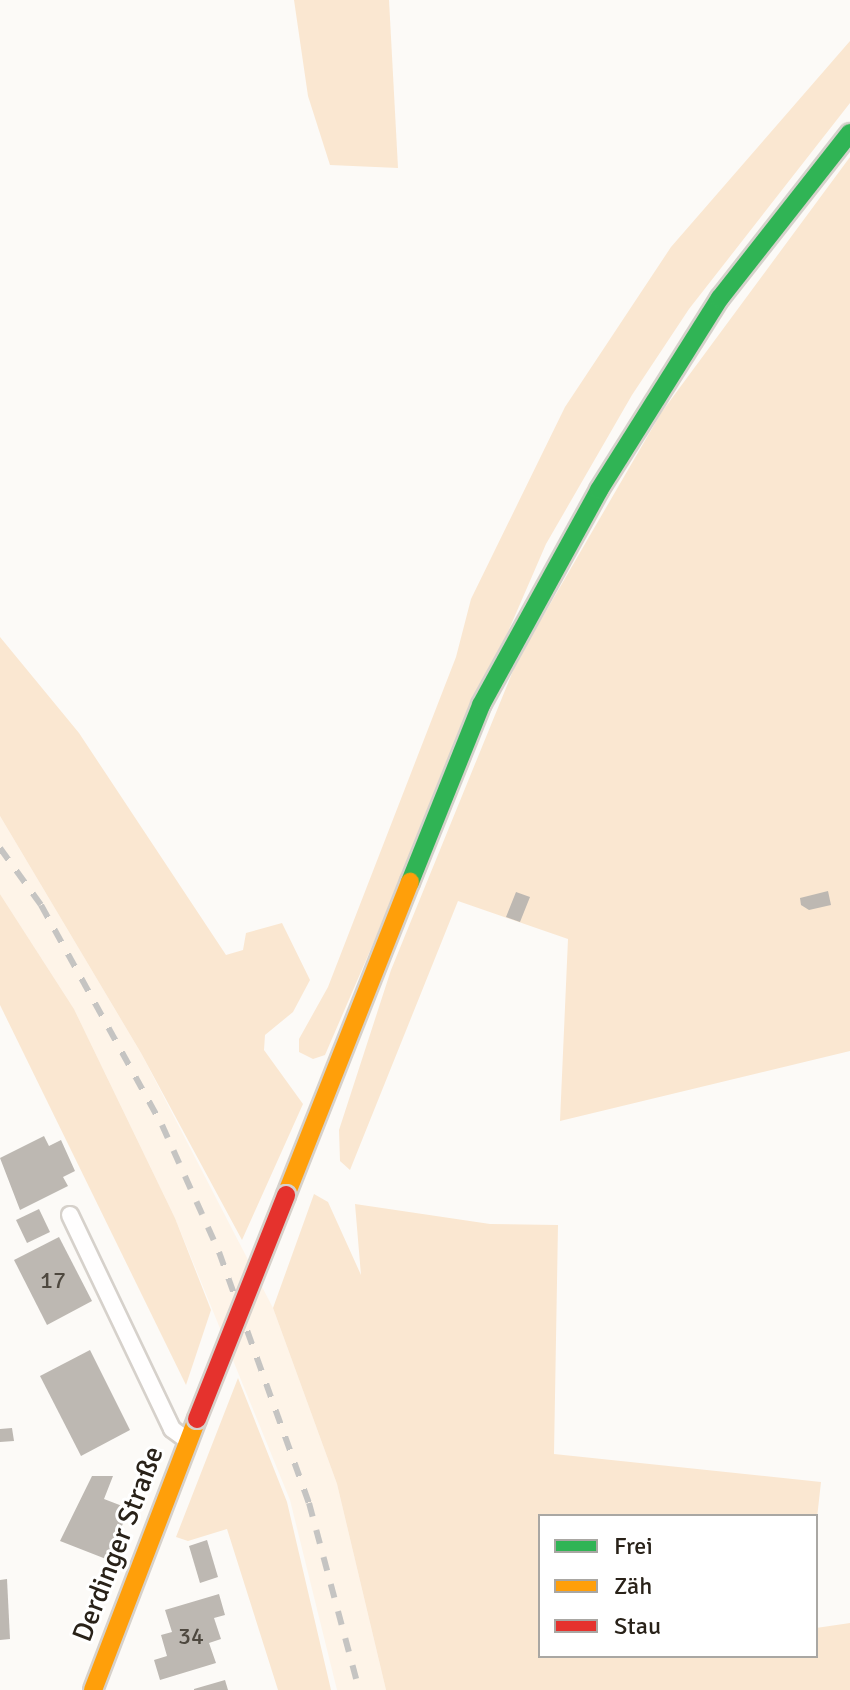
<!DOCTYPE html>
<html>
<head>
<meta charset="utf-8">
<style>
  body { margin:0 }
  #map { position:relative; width:850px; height:1690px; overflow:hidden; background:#fcfaf7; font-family:Signika,sans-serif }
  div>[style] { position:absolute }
  .built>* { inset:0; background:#fef4e8 }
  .green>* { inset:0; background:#fae7d1 }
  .building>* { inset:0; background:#bdb8b2 }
  .roads { filter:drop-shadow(2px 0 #d6d1cb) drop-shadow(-2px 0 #d6d1cb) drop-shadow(0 2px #d6d1cb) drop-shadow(0 -2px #d6d1cb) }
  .lane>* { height:16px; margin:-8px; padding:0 8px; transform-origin:8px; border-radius:8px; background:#fffefe }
  .fast>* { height:18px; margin:-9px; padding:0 9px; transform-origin:9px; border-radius:9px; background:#30b455 }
  .slow>* { height:18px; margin:-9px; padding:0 9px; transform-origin:9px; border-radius:9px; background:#ff9f0a }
  .rail>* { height:6px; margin-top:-3px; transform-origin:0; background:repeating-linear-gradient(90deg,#c5c4c2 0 14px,transparent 0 28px) }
  .bridges { filter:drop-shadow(2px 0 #d6d1cb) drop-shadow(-2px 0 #d6d1cb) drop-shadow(0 2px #d6d1cb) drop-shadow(0 -2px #d6d1cb) }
  .jam-bridge>* { height:18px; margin:-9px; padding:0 9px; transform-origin:9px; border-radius:9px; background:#e5322d }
  span { translate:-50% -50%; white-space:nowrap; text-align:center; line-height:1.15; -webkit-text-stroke:6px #fff; paint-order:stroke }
  .number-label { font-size:24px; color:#4e483f }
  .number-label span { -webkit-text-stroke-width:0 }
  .street-label { font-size:28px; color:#292219 }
  .legend { position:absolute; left:538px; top:1514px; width:280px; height:144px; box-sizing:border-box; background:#fff; border:2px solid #a9a7a3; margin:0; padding:10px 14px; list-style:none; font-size:24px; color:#292219 }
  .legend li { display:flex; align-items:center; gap:16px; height:40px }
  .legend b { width:40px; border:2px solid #a9a7a3 }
</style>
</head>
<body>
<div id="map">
  <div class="built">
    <div style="clip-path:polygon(0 816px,141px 1053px,273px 1308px,337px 1484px,386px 1690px,337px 1690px,290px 1500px,175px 1218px,74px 1009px,0 894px)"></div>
  </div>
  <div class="green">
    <div style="clip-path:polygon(294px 0,389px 0,398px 168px,330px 165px,308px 96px)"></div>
    <div style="clip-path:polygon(850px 41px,850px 103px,689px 309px,632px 395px,546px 544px,325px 1055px,313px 1059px,299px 1052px,299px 1039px,328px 987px,456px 657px,471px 599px,565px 407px,671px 247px)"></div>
    <div style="clip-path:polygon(850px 157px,850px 1051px,560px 1121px,568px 939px,458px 901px,350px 1170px,340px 1161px,339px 1130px,391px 970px,517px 661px,661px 413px)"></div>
    <div style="clip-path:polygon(0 637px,79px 733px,226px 955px,243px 950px,246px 933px,282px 923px,310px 980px,293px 1012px,265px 1035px,264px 1050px,303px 1104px,242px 1240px,141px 1053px,0 816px)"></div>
    <div style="clip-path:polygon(0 894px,74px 1009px,175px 1218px,211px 1310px,186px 1385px,0 1005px)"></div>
    <div style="clip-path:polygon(314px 1194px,328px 1202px,361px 1275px,355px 1204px,490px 1224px,558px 1225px,554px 1454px,821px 1482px,816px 1527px,816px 1516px,540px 1516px,540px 1656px,816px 1656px,816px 1628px,850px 1623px,850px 1690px,386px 1690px,337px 1484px,273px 1308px)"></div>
    <div style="clip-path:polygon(238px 1378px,287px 1502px,331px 1690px,278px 1690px,227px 1529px,188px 1541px,176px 1537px)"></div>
  </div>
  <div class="building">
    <div style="clip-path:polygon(828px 891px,831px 905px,809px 910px,801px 905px,800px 898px)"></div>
    <div style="clip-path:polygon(516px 892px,530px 897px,520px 922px,506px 917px)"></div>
    <div style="clip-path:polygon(44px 1136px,49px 1146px,61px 1140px,75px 1171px,63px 1177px,68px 1186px,20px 1210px,0 1158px)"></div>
    <div style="clip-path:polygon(39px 1209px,50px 1232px,27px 1243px,16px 1220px)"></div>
    <div style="clip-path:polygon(59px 1237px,92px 1301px,47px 1325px,14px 1260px)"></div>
    <div style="clip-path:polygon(90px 1350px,130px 1430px,81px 1456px,40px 1376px)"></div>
    <div style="clip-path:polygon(12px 1428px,14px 1441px,0 1442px,0 1429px)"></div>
    <div style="clip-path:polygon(92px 1476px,113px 1476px,104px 1499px,130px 1509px,106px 1559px,60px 1541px)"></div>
    <div style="clip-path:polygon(207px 1540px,218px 1577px,200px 1583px,189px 1546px)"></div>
    <div style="clip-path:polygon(7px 1579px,10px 1639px,0 1640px,0 1580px)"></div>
    <div style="clip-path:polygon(219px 1594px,225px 1615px,214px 1618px,221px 1639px,209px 1643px,216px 1663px,160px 1680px,154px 1660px,167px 1656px,161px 1635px,172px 1632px,165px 1610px)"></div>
    <div style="clip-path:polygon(225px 1680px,228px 1690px,194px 1690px,194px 1689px)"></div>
  </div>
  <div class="roads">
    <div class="lane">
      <div style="left:70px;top:1215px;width:237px;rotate:64.5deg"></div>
      <div style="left:172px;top:1429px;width:19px;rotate:36deg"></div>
    </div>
    <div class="fast">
      <div style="left:410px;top:882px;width:191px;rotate:-68.1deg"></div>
      <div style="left:481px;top:705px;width:245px;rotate:-61.2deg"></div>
      <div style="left:599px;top:490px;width:227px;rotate:-57.8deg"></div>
      <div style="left:720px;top:298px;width:210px;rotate:-51.8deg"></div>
    </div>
    <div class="slow">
      <div style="left:286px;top:1195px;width:337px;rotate:-68.4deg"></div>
      <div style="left:93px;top:1690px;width:290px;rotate:-69deg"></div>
    </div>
  </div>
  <div class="rail">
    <div style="left:0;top:848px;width:70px;rotate:54.3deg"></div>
    <div style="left:41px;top:905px;width:251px;rotate:61.2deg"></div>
    <div style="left:162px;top:1125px;width:139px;rotate:65.8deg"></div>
    <div style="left:219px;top:1252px;width:267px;rotate:70.3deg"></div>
    <div style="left:309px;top:1503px;width:194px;rotate:75deg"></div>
  </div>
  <div class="bridges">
    <div class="jam-bridge">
      <div style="left:197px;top:1419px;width:241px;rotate:-68.3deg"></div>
    </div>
  </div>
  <div class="number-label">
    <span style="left:53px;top:1281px">17</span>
    <span style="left:191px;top:1637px">34</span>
  </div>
  <div class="street-label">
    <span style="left:118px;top:1544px;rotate:-69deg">Derdinger Straße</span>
  </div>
  <ul class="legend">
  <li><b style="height:10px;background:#30b455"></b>Frei</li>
  <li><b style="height:10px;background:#ff9f0a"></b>Zäh</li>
  <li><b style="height:10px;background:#e5322d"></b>Stau</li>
  </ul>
</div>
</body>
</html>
